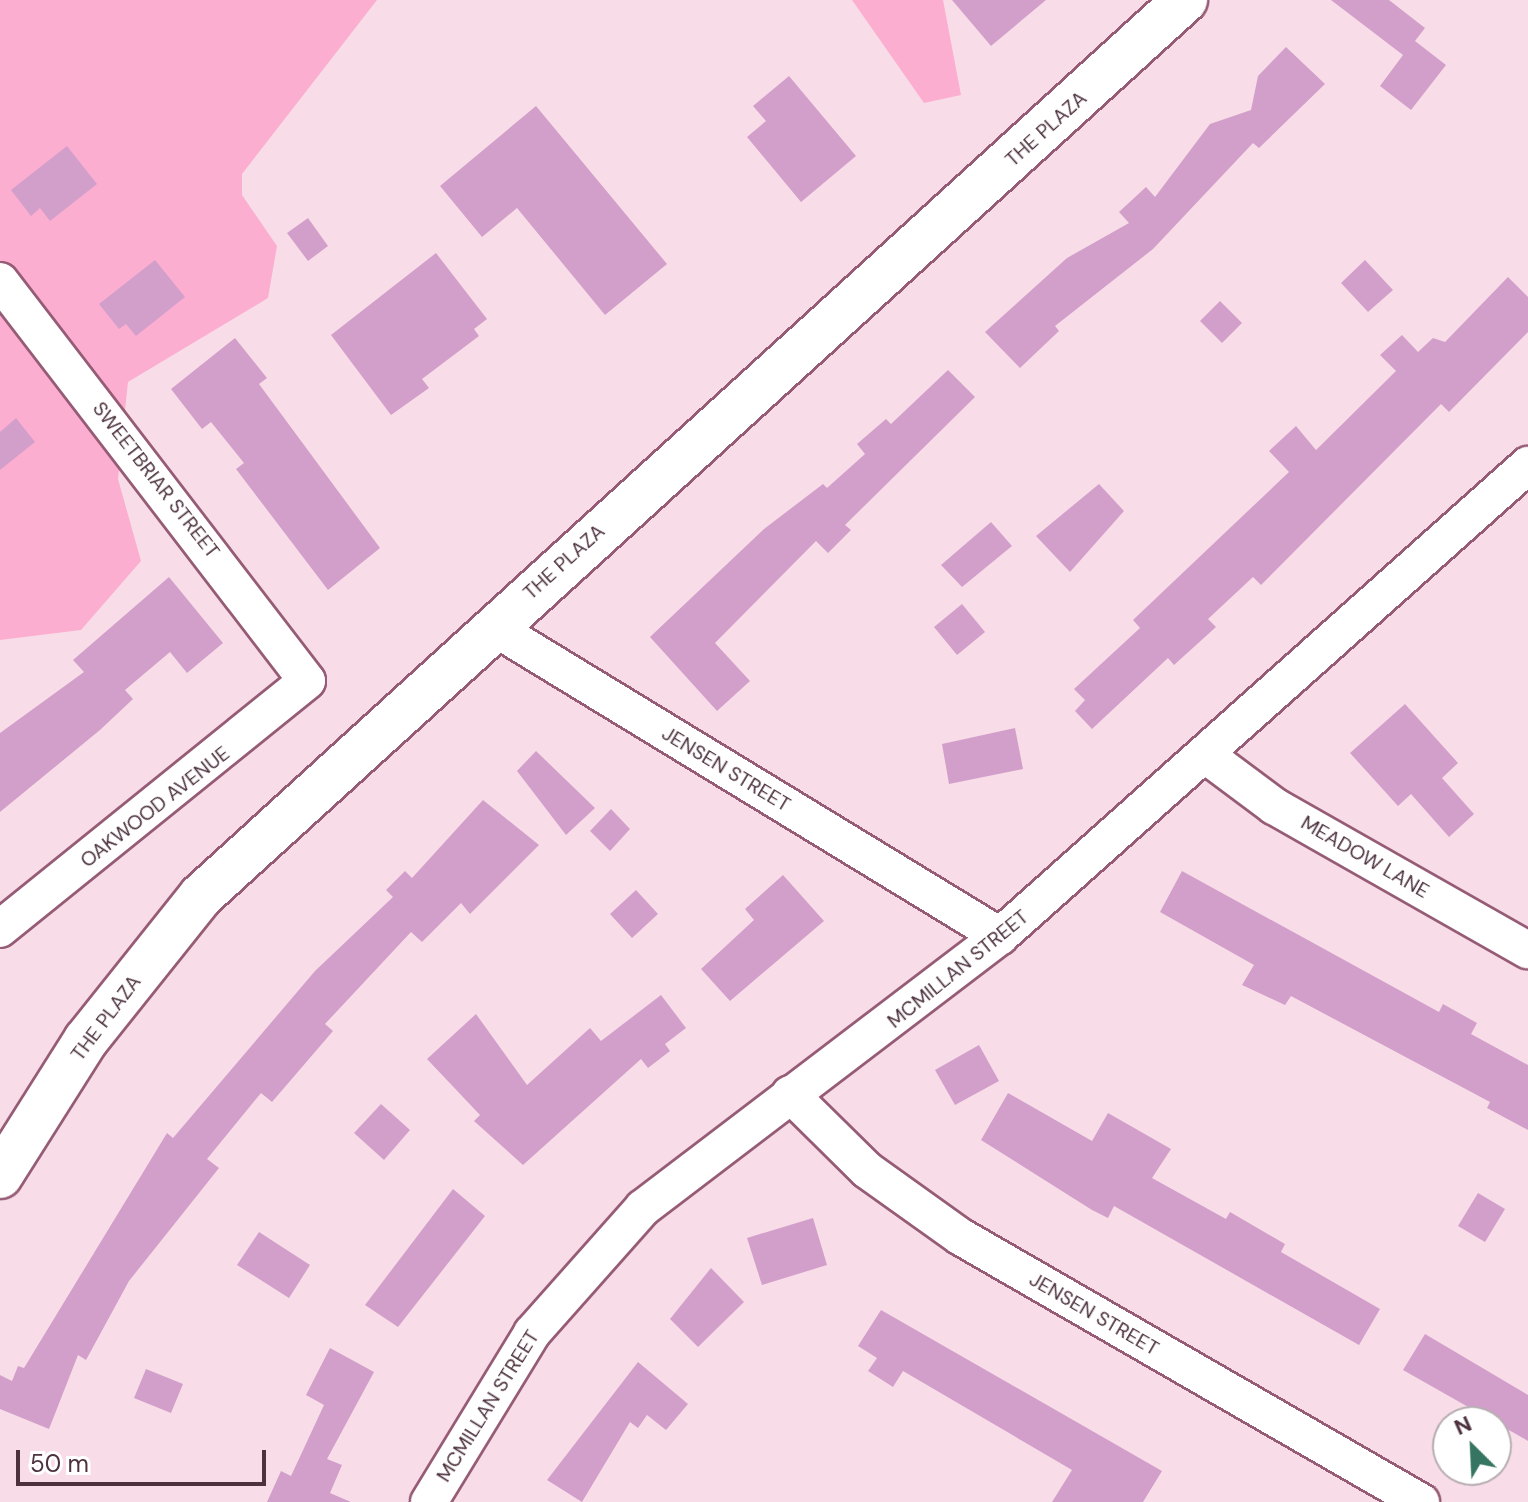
<!DOCTYPE html>
<html>
<head>
<meta charset="utf-8">
<style>
  body { margin:0 }
  #map { position:relative; width:1528px; height:1502px; overflow:hidden; background:#f8dde8; font-family:"DM Sans",sans-serif }
  div>[style] { position:absolute }
  .green>* { inset:0; background:#fcaed1 }
  .building>* { inset:0; background:#d29fcb }
  .roads { filter:drop-shadow(2px 0 #965c76) drop-shadow(-2px 0 #965c76) drop-shadow(0 2px #965c76) drop-shadow(0 -2px #965c76) }
  .minor>* { height:36px; margin:-18px; padding:0 18px; transform-origin:18px; border-radius:18px; background:#fff }
  .secondary>* { height:44px; margin:-22px; padding:0 22px; transform-origin:22px; border-radius:22px; background:#fff }
  span { translate:-50% -50%; white-space:nowrap; text-align:center; line-height:1.15; -webkit-text-stroke:8px #fff; paint-order:stroke }
  .street-label { font-size:20px; color:#4d323e }
  .north { position:absolute; left:1432px; top:1406px; width:80px; height:80px; box-sizing:border-box; background:#fff; border:2px solid #b8adb2; border-radius:50%; rotate:336deg; font-size:22px; font-weight:700; line-height:32px; text-align:center; color:#4d323e }
  .north::after { content:''; display:block; margin:auto; width:28px; height:36px; background:#367562; clip-path:polygon(50% 0,100% 100%,50% 72%,0 100%) }
  .scale { position:absolute; left:16px; top:1450px; width:250px; height:36px; box-sizing:border-box; border:4px solid #4d323e; border-top:0; padding-left:10px; font-size:24px; line-height:28px; white-space:nowrap; color:#4d323e; -webkit-text-stroke:6px #fff; paint-order:stroke }
</style>
</head>
<body>
<div id="map">
  <div class="green">
    <div style="clip-path:polygon(0 0,377px 0,242px 174px,242px 195px,277px 246px,268px 298px,128px 382px,118px 479px,141px 561px,81px 630px,0 640px)"></div>
    <div style="clip-path:polygon(852px 0,943px 0,961px 95px,924px 103px)"></div>
  </div>
  <div class="building">
    <div style="clip-path:polygon(952px 0,1046px 0,991px 46px)"></div>
    <div style="clip-path:polygon(1331px 0,1389px 0,1425px 28px,1415px 41px,1446px 65px,1411px 110px,1380px 86px,1403px 55px)"></div>
    <div style="clip-path:polygon(1286px 47px,1325px 84px,1259px 148px,1253px 143px,1153px 249px,1055px 326px,1059px 331px,1020px 368px,985px 332px,1067px 258px,1129px 223px,1119px 212px,1146px 187px,1155px 197px,1210px 124px,1251px 110px,1258px 76px)"></div>
    <div style="clip-path:polygon(789px 76px,856px 156px,801px 202px,747px 137px,766px 121px,753px 106px)"></div>
    <div style="clip-path:polygon(536px 106px,667px 264px,605px 315px,517px 208px,482px 237px,440px 186px)"></div>
    <div style="clip-path:polygon(67px 146px,97px 184px,50px 221px,40px 208px,31px 216px,11px 190px)"></div>
    <div style="clip-path:polygon(308px 218px,328px 246px,308px 261px,287px 233px)"></div>
    <div style="clip-path:polygon(436px 253px,487px 319px,474px 329px,479px 336px,422px 379px,429px 388px,391px 415px,331px 335px)"></div>
    <div style="clip-path:polygon(155px 260px,185px 297px,136px 336px,126px 324px,119px 329px,99px 304px)"></div>
    <div style="clip-path:polygon(1365px 260px,1393px 290px,1368px 312px,1341px 283px)"></div>
    <div style="clip-path:polygon(1508px 277px,1528px 297px,1528px 332px,1449px 412px,1441px 404px,1261px 585px,1253px 577px,1208px 619px,1216px 627px,1174px 665px,1168px 658px,1092px 729px,1075px 711px,1085px 700px,1074px 689px,1140px 628px,1133px 620px,1289px 472px,1269px 451px,1296px 426px,1316px 450px,1396px 371px,1380px 355px,1402px 335px,1418px 352px,1433px 338px,1445px 342px)"></div>
    <div style="clip-path:polygon(1220px 301px,1242px 323px,1222px 343px,1200px 321px)"></div>
    <div style="clip-path:polygon(235px 338px,267px 378px,259px 384px,380px 548px,328px 590px,236px 469px,244px 463px,211px 422px,202px 429px,171px 389px)"></div>
    <div style="clip-path:polygon(948px 370px,975px 397px,845px 525px,851px 530px,828px 553px,816px 541px,715px 643px,750px 681px,717px 711px,650px 637px,764px 529px,823px 484px,827px 488px,865px 454px,857px 444px,886px 419px,891px 424px)"></div>
    <div style="clip-path:polygon(16px 418px,35px 442px,0 470px,0 432px)"></div>
    <div style="clip-path:polygon(1099px 484px,1124px 511px,1070px 572px,1036px 536px)"></div>
    <div style="clip-path:polygon(991px 522px,1012px 546px,962px 587px,941px 565px)"></div>
    <div style="clip-path:polygon(169px 577px,223px 643px,187px 673px,170px 652px,125px 690px,133px 699px,100px 730px,0 812px,0 733px,84px 672px,73px 660px)"></div>
    <div style="clip-path:polygon(962px 604px,985px 632px,957px 655px,934px 627px)"></div>
    <div style="clip-path:polygon(1405px 704px,1458px 763px,1442px 778px,1474px 814px,1449px 837px,1411px 794px,1398px 806px,1350px 753px)"></div>
    <div style="clip-path:polygon(1015px 728px,1023px 769px,949px 784px,942px 744px)"></div>
    <div style="clip-path:polygon(536px 751px,595px 808px,566px 835px,517px 771px)"></div>
    <div style="clip-path:polygon(483px 800px,539px 845px,470px 914px,461px 903px,422px 942px,411px 932px,325px 1024px,333px 1031px,272px 1102px,261px 1093px,207px 1159px,219px 1168px,129px 1281px,86px 1360px,78px 1355px,49px 1429px,0 1409px,0 1375px,12px 1381px,18px 1366px,24px 1368px,167px 1133px,173px 1138px,315px 971px,393px 897px,386px 890px,405px 871px,412px 878px)"></div>
    <div style="clip-path:polygon(611px 809px,630px 829px,610px 851px,590px 831px)"></div>
    <div style="clip-path:polygon(1182px 871px,1439px 1012px,1443px 1004px,1477px 1023px,1471px 1034px,1528px 1065px,1528px 1130px,1487px 1108px,1490px 1102px,1291px 996px,1285px 1005px,1242px 985px,1254px 965px,1160px 912px)"></div>
    <div style="clip-path:polygon(783px 875px,824px 921px,730px 1001px,701px 969px,754px 920px,745px 909px)"></div>
    <div style="clip-path:polygon(636px 890px,658px 914px,632px 938px,610px 914px)"></div>
    <div style="clip-path:polygon(661px 995px,686px 1028px,665px 1044px,670px 1051px,648px 1068px,641px 1059px,523px 1165px,474px 1121px,480px 1115px,427px 1059px,476px 1014px,527px 1085px,590px 1028px,601px 1041px)"></div>
    <div style="clip-path:polygon(979px 1045px,999px 1081px,955px 1105px,935px 1070px)"></div>
    <div style="clip-path:polygon(1008px 1093px,1092px 1141px,1108px 1113px,1171px 1149px,1152px 1178px,1226px 1219px,1230px 1212px,1285px 1244px,1281px 1252px,1380px 1309px,1359px 1345px,1114px 1206px,1108px 1218px,1092px 1210px,981px 1140px)"></div>
    <div style="clip-path:polygon(381px 1104px,410px 1130px,384px 1160px,354px 1133px)"></div>
    <div style="clip-path:polygon(453px 1189px,485px 1216px,398px 1327px,365px 1305px)"></div>
    <div style="clip-path:polygon(1478px 1193px,1505px 1209px,1485px 1242px,1458px 1226px)"></div>
    <div style="clip-path:polygon(813px 1218px,827px 1265px,762px 1285px,747px 1238px)"></div>
    <div style="clip-path:polygon(259px 1232px,310px 1265px,289px 1298px,237px 1265px)"></div>
    <div style="clip-path:polygon(711px 1268px,744px 1302px,698px 1347px,670px 1319px)"></div>
    <div style="clip-path:polygon(881px 1310px,1162px 1471px,1143px 1502px,1052px 1502px,1072px 1470px,903px 1371px,893px 1387px,868px 1371px,877px 1358px,858px 1346px)"></div>
    <div style="clip-path:polygon(1425px 1334px,1528px 1395px,1528px 1441px,1403px 1370px)"></div>
    <div style="clip-path:polygon(330px 1348px,374px 1372px,327px 1459px,342px 1465px,330px 1493px,351px 1502px,267px 1502px,281px 1471px,291px 1476px,324px 1405px,306px 1395px)"></div>
    <div style="clip-path:polygon(638px 1362px,688px 1404px,666px 1430px,647px 1415px,638px 1428px,630px 1422px,582px 1502px,547px 1480px)"></div>
    <div style="clip-path:polygon(146px 1369px,183px 1384px,171px 1413px,134px 1398px)"></div>
  </div>
  <div class="roads">
    <div class="minor">
      <div style="left:0;top:281px;width:504px;rotate:52.49deg"></div>
      <div style="left:307px;top:681px;width:395px;rotate:141.1deg"></div>
      <div style="left:493px;top:627px;width:594px;rotate:31.36deg"></div>
      <div style="left:1207px;top:756px;width:84px;rotate:36.7deg"></div>
      <div style="left:1274px;top:806px;width:292px;rotate:29.6deg"></div>
      <div style="left:790px;top:1094px;width:108px;rotate:44.6deg"></div>
      <div style="left:867px;top:1170px;width:115px;rotate:35.5deg"></div>
      <div style="left:961px;top:1237px;width:531px;rotate:29.95deg"></div>
      <div style="left:429px;top:1502px;width:198px;rotate:-58.6deg"></div>
      <div style="left:532px;top:1333px;width:167px;rotate:-48.4deg"></div>
      <div style="left:643px;top:1208px;width:449px;rotate:-37.3deg"></div>
      <div style="left:1000px;top:936px;width:708px;rotate:-41.73deg"></div>
    </div>
    <div class="secondary">
      <div style="left:0;top:1176px;width:161px;rotate:-57.7deg"></div>
      <div style="left:86px;top:1040px;width:184px;rotate:-51.4deg"></div>
      <div style="left:201px;top:896px;width:1331px;rotate:-42.32deg"></div>
    </div>
  </div>
  <div class="street-label">
    <span style="left:1046px;top:129px;rotate:-42deg">THE PLAZA</span>
    <span style="left:156px;top:480px;rotate:52deg">SWEETBRIAR STREET</span>
    <span style="left:564px;top:562px;rotate:-42deg">THE PLAZA</span>
    <span style="left:726px;top:769px;rotate:31deg">JENSEN STREET</span>
    <span style="left:155px;top:807px;rotate:-38deg">OAKWOOD AVENUE</span>
    <span style="left:1365px;top:857px;rotate:30deg">MEADOW LANE</span>
    <span style="left:958px;top:969px;rotate:-39deg">MCMILLAN STREET</span>
    <span style="left:106px;top:1018px;rotate:-53deg">THE PLAZA</span>
    <span style="left:1094px;top:1314px;rotate:30deg">JENSEN STREET</span>
    <span style="left:488px;top:1406px;rotate:-58deg">MCMILLAN STREET</span>
  </div>
  <div class="north">N</div>
  <div class="scale">50 m</div>
</div>
</body>
</html>
